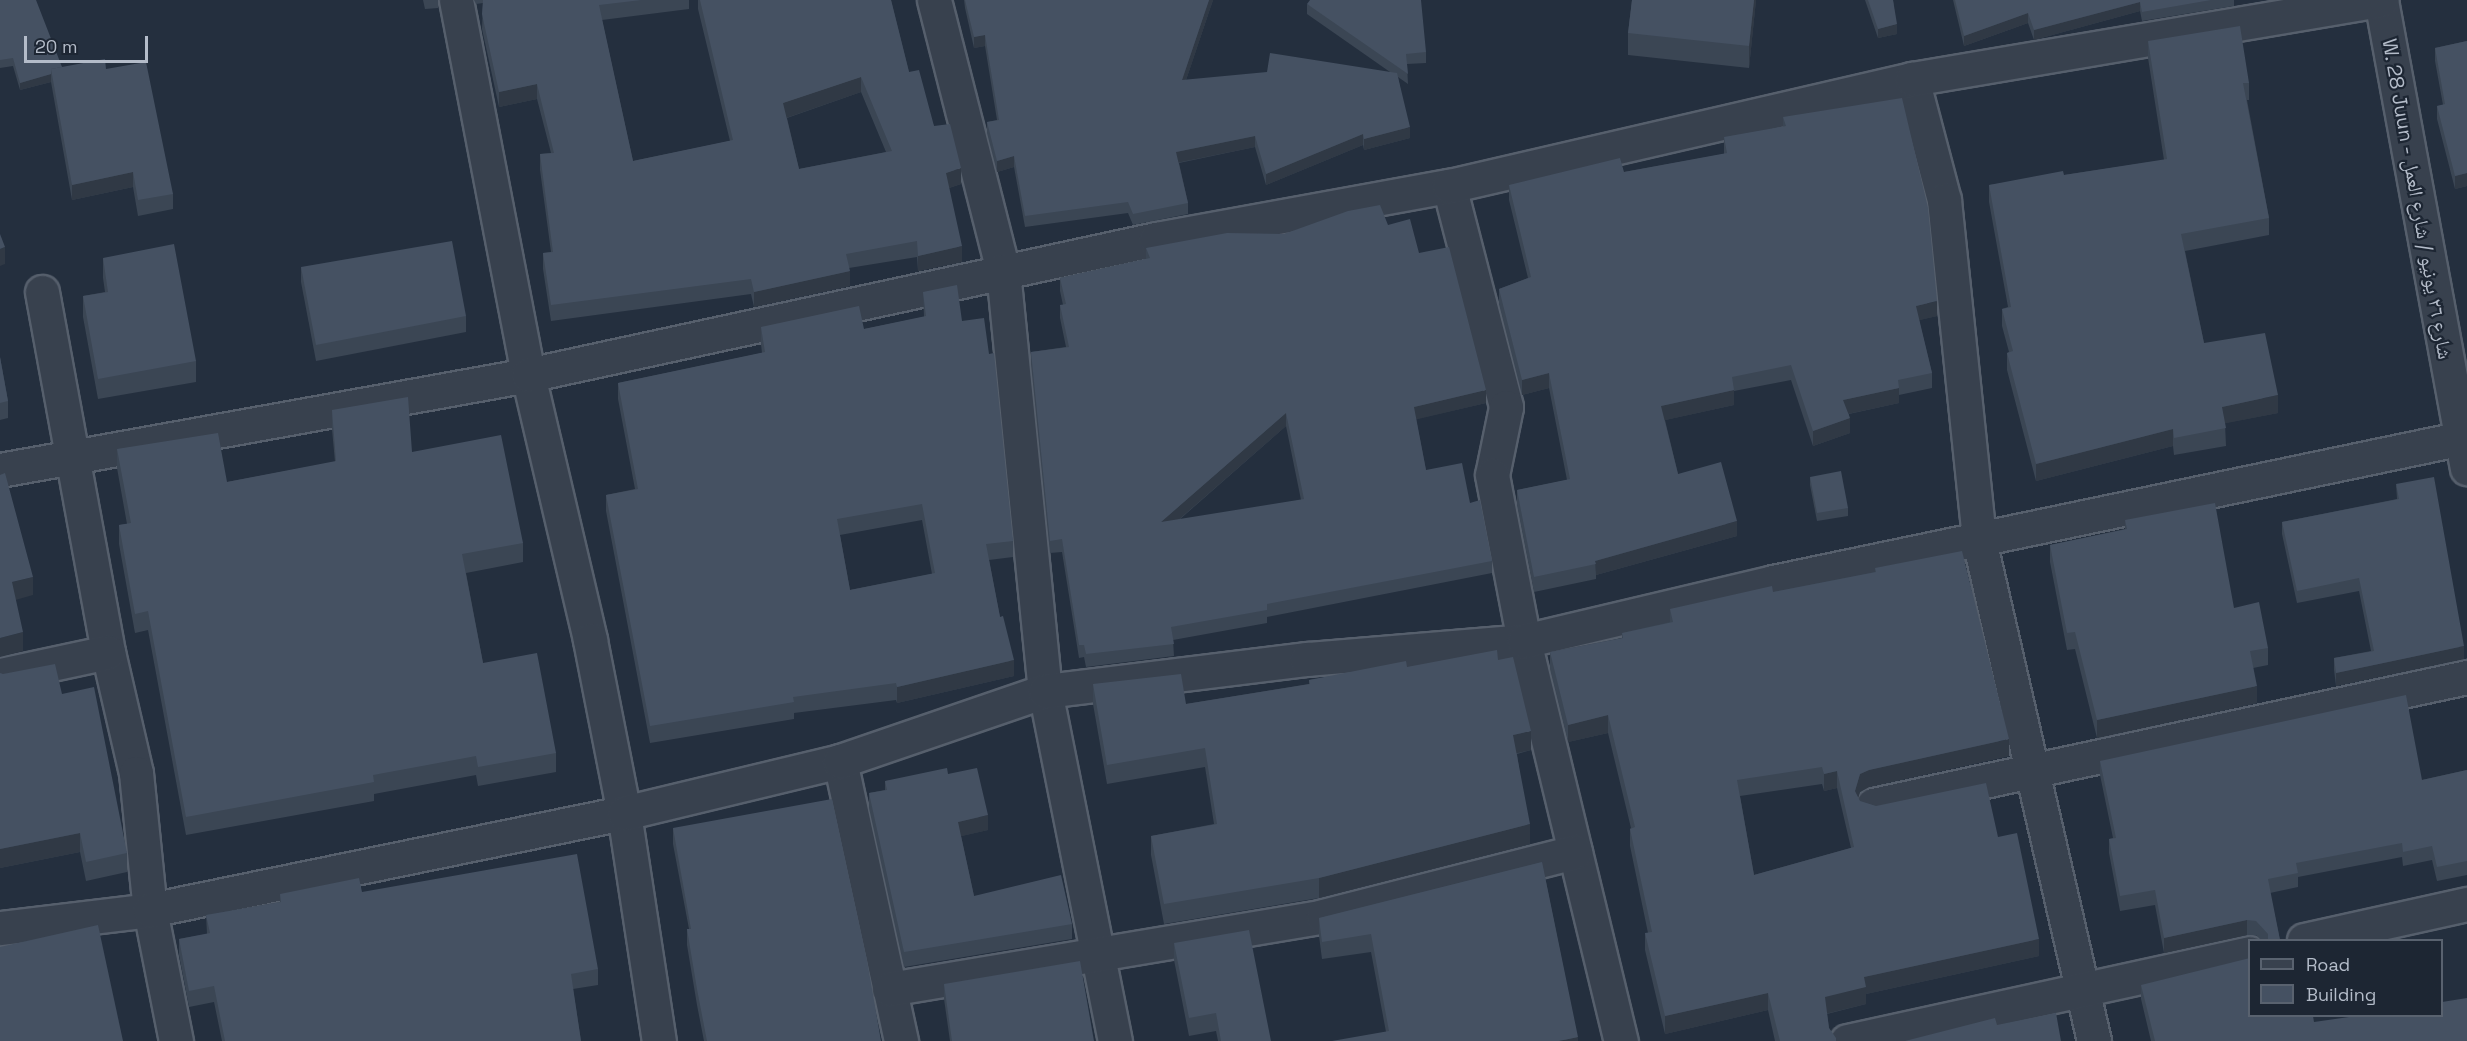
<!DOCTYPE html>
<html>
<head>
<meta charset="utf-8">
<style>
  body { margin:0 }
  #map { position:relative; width:2467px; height:1041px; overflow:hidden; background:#242f3e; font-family:"Space Grotesk","Noto Naskh Arabic",sans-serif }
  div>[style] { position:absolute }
  .roads { filter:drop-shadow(2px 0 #565f6c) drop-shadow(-2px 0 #565f6c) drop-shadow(0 2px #565f6c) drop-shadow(0 -2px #565f6c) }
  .minor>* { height:33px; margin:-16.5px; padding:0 16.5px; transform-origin:16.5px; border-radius:16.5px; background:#38414e }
  .wall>* { inset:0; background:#3b4654 }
  .shaded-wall>* { inset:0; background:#303945 }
  .building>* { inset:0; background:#455162 }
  span { translate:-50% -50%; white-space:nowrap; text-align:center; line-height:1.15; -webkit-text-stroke:4.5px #1d2633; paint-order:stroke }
  .street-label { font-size:20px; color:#b4bcc9 }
  .legend { position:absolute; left:2248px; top:939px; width:195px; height:78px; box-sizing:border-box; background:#1d2633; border:2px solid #59626f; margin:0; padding:8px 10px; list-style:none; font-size:18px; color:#b4bcc9 }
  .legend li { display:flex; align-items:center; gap:12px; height:30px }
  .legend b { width:30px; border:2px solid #59626f }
  .scale { position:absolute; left:24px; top:36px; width:124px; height:27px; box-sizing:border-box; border:3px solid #b4bcc9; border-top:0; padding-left:8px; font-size:18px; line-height:21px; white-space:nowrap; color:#b4bcc9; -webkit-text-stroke:4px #1d2633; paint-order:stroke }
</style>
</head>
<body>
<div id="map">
  <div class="roads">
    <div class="minor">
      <div style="left:456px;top:0;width:382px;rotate:79.1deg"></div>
      <div style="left:528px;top:375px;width:272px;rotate:76.8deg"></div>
      <div style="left:590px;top:640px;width:176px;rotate:78.9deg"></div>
      <div style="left:624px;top:813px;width:231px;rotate:81.3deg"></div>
      <div style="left:934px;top:0;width:280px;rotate:75.7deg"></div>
      <div style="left:1003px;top:271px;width:422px;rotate:84.3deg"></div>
      <div style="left:1045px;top:691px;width:357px;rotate:78.7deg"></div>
      <div style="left:2381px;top:0;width:476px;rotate:79.6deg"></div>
      <div style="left:1912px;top:79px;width:125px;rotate:75.2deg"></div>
      <div style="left:1944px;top:200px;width:342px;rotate:84.1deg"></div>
      <div style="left:1979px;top:540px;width:514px;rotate:77.07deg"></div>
      <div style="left:1449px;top:186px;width:228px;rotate:75.5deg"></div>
      <div style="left:1506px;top:407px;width:69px;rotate:101.6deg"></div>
      <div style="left:1492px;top:475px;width:169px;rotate:79.1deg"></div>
      <div style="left:1524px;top:641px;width:412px;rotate:76.4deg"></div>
      <div style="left:42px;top:292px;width:366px;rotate:79.6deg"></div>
      <div style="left:108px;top:652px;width:124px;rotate:77deg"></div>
      <div style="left:136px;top:773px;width:138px;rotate:84.2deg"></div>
      <div style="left:150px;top:910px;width:134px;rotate:78.8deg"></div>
      <div style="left:0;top:470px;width:536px;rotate:-10.2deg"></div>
      <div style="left:528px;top:375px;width:643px;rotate:-12.22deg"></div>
      <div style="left:1156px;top:239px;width:298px;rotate:-10.3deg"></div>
      <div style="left:1449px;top:186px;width:475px;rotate:-13deg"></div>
      <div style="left:1912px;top:79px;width:476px;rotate:-9.6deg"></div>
      <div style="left:0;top:675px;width:110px;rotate:-12deg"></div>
      <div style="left:840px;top:761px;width:287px;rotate:77.7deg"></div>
      <div style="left:1873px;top:805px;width:608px;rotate:-12.16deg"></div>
      <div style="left:0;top:928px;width:151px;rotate:-6.8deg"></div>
      <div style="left:150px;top:910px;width:484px;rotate:-11.6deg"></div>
      <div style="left:624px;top:813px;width:222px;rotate:-13.5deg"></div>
      <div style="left:840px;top:761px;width:217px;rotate:-18.9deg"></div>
      <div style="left:1045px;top:691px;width:264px;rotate:-7deg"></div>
      <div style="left:1307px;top:659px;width:218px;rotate:-4.7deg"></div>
      <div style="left:1524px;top:641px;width:256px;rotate:-13.3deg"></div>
      <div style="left:1773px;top:582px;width:709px;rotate:-11.8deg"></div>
      <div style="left:2304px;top:940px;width:167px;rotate:-12.5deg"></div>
      <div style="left:889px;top:989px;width:440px;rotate:-9.5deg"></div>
      <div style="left:1323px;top:916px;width:260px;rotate:-14.3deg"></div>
      <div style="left:1847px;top:1041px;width:412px;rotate:-12.3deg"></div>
    </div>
  </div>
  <div class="wall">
    <div style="clip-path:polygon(0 0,62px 67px,106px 69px,173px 194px,173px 209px,138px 216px,133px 187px,72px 200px,51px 82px,20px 90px,13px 66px,0 68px)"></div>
    <div style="clip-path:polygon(423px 0,438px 0,438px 8px,425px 9px)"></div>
    <div style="clip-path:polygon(evenodd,474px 0,689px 0,689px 9px,602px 20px,633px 161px,730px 141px,698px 9px,698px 0,891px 0,909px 72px,961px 184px,949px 188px,962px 262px,918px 271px,917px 257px,849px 268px,850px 286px,754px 307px,751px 294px,551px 321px,543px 269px,543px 253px,551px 252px,540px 170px,540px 154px,551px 153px,537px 99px,499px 107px,482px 29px,483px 3px,476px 4px,474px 0,861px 92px,886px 152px,799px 169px,787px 118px,861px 92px)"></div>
    <div style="clip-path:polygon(964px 0,1213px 0,1186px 80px,1390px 72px,1307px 14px,1307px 4px,1426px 52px,1426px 63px,1407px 64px,1408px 84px,1398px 77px,1410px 138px,1364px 150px,1363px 145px,1266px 185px,1255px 147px,1179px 163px,1188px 203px,1188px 214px,1133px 225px,1128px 213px,1025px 227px,1014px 167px,997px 172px,987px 133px,987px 122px,997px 120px,985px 46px,974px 48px,965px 8px)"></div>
    <div style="clip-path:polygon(1632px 0,1756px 0,1749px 68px,1628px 55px,1628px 33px)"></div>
    <div style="clip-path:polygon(1865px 0,1893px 0,1897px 34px,1878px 38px)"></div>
    <div style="clip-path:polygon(1953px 0,2234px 0,2234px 6px,2142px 21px,2140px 11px,2034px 40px,2028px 23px,1964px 46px)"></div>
    <div style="clip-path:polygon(2148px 41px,2249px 83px,2249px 100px,2247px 100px,2269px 218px,2269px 235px,2185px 251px,2204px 343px,2278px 413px,2225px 423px,2226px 446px,2174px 455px,2173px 446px,2036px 481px,2007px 370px,2007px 353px,2009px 352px,2002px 326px,2002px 309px,2008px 307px,1989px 202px,1989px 185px,2064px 175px,2164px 160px,2148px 58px)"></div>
    <div style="clip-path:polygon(2467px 41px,2467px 186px,2455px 189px,2437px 119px,2437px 106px,2443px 105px,2435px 61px,2435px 48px)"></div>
    <div style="clip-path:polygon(1783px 117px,1937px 316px,1919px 320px,1932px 373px,1932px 388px,1899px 395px,1899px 403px,1849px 414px,1850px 433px,1813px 446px,1791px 380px,1734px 391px,1734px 405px,1665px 420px,1678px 474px,1737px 536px,1596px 575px,1596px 579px,1534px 592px,1517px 505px,1517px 490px,1567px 480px,1549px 388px,1522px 395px,1499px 304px,1499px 289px,1528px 278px,1509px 200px,1509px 185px,1624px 172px,1724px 154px,1724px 137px,1783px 127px)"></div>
    <div style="clip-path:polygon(evenodd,1388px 225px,1419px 253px,1486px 403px,1416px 419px,1426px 470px,1470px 503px,1492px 561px,1492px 573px,1267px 617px,1267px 623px,1173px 640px,1174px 656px,1086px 667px,1084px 657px,1079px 658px,1062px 552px,1050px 553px,1031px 364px,1031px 352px,1066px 347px,1060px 318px,1060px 305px,1063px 305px,1060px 291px,1060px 278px,1146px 259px,1146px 248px,1284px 234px,1388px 225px,1286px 426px,1301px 500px,1179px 520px,1286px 426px)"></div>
    <div style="clip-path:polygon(103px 258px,196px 361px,196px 382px,98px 399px,83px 317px,83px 296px,105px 292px,103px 278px)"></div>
    <div style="clip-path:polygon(301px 267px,466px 316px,466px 332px,316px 361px,301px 282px)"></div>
    <div style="clip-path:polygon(evenodd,923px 292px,962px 321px,1013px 541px,1013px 557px,989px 560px,1000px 617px,1014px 676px,897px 703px,896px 700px,794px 713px,794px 719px,650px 743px,606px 511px,606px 495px,635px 489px,618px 399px,618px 383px,762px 353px,761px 344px,761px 327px,864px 329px,924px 317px,923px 292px,922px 520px,932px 574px,850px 590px,840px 535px,922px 520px)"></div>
    <div style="clip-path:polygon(0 357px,8px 401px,8px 418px,0 420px)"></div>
    <div style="clip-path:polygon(332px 410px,412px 452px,523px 543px,523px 562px,466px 573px,483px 663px,556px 753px,556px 772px,478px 786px,476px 775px,374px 794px,374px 801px,186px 835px,148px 630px,135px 633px,119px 544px,119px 525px,127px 524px,117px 468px,117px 449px,227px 482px,335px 462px,332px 429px)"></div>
    <div style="clip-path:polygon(1810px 477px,1848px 508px,1848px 516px,1817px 521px,1810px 485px)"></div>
    <div style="clip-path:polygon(2396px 484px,2464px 659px,2336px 686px,2334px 670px,2334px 658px,2371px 651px,2359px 591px,2297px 603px,2282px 534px,2282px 522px,2397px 499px)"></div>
    <div style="clip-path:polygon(2125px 520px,2234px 608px,2268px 648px,2268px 665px,2253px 668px,2257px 703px,2097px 738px,2075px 649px,2067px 650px,2050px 562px,2050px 545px,2125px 529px)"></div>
    <div style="clip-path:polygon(evenodd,1875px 568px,2009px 756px,1869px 787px,1860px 792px,1858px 798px,1860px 801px,1876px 806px,1998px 837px,2039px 956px,1866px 994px,1866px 1004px,1827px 1014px,1829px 1028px,1836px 1041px,1775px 1041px,1768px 1010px,1665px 1034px,1645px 950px,1645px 933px,1648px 933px,1630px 846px,1630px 829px,1631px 828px,1608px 733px,1568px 742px,1550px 669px,1550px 652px,1622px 638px,1622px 633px,1670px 622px,1670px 609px,1773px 592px,1875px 572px,1875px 568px,1822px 784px,1824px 791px,1837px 788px,1851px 848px,1754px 875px,1740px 796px,1822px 784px)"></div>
    <div style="clip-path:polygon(1498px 660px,1531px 750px,1517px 754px,1530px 844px,1319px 898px,1164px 924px,1151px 855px,1151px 836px,1214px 824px,1205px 767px,1107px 784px,1093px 704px,1093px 684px,1186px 704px,1309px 684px,1309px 680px,1407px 667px)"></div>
    <div style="clip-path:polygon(0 673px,62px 694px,127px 853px,127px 872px,86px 881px,80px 852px,0 868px,0 877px)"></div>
    <div style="clip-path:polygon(2100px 761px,2422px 780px,2467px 770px,2467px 875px,2437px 881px,2432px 860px,2403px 866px,2402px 857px,2298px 877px,2298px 887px,2270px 893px,2280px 940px,2261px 940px,2256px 935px,2247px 935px,2164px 953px,2155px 905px,2120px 911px,2109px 853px,2109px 839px,2113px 838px,2100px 775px)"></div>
    <div style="clip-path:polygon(948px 774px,988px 830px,961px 836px,974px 896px,1072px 924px,1072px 939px,904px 967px,869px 808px,869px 793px,885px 790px,885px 781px)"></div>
    <div style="clip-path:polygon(673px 828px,881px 1041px,704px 1041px,697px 1005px,687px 945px,687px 929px,689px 929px,673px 844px)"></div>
    <div style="clip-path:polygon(1542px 862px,1578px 1041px,1386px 1032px,1371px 952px,1322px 959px,1319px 936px,1319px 918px)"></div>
    <div style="clip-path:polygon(362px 892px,598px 969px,598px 985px,573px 989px,581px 1041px,222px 1041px,214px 1002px,189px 1007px,179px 955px,179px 939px,207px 934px,206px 915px,280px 902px,280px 894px)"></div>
    <div style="clip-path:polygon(1174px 943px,1271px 1041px,1218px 1041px,1216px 1031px,1189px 1036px,1174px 960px)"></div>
    <div style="clip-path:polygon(944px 984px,1094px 1041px,950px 1041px,944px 999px)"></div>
    <div style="clip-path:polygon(2141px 985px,2314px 1022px,2467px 1041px,2151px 1041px,2141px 999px)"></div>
  </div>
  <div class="shaded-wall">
    <div style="clip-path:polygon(1209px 0,1213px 0,1182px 92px,1182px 80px)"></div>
    <div style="clip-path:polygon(1754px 0,1756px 0,1749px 68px,1749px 46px)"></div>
    <div style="clip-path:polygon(2140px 2px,2140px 11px,2034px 40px,2034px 30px)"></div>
    <div style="clip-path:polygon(2028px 13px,2028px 23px,1964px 46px,1964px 36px)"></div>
    <div style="clip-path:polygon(1897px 24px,1897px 34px,1878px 38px,1878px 29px)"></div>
    <div style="clip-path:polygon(985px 35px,985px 46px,974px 48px,974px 37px)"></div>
    <div style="clip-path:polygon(51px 74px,51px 82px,20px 90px,20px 83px)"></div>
    <div style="clip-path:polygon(861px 77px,861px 92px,783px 119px,783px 103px)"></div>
    <div style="clip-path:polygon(537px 84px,537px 99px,499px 107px,499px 92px)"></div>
    <div style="clip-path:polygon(1410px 127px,1410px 138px,1364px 150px,1364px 139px)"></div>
    <div style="clip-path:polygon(1363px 134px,1363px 145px,1266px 185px,1266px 174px)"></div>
    <div style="clip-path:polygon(1255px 136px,1255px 147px,1176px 163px,1176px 152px)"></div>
    <div style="clip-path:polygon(1014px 156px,1014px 167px,997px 172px,997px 161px)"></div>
    <div style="clip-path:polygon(961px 168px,961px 184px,946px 189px,946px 173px)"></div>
    <div style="clip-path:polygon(133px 172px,133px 187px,72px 200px,72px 185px)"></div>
    <div style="clip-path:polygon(2467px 173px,2467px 186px,2455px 189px,2455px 176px)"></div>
    <div style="clip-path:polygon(962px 246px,962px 262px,918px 271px,918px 256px)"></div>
    <div style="clip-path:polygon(5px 247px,5px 264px,0 266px,0 249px)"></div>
    <div style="clip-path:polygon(850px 271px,850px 286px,754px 307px,754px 292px)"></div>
    <div style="clip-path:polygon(1937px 301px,1937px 316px,1916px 321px,1916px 306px)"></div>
    <div style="clip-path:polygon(1549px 373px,1549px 388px,1522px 395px,1522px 380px)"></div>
    <div style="clip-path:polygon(1899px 388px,1899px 403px,1843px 415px,1843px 400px)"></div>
    <div style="clip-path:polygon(1486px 390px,1486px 403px,1414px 420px,1414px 407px)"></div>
    <div style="clip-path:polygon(1734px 390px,1734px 405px,1661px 421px,1661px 406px)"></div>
    <div style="clip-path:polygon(2278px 395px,2278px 413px,2222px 424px,2222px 407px)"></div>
    <div style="clip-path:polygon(1286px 413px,1286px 426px,1161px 535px,1161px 522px)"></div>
    <div style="clip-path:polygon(1850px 418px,1850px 433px,1813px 446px,1813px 431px)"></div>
    <div style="clip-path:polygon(2173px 429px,2173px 446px,2036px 481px,2036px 464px)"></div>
    <div style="clip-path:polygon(1737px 521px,1737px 536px,1596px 575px,1595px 561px)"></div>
    <div style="clip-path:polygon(33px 577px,33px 595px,12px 601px,12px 582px)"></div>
    <div style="clip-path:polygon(23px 632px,23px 651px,0 657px,0 638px)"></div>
    <div style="clip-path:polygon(2464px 646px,2464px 659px,2336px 686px,2336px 673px)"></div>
    <div style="clip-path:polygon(1014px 660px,1014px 676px,897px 703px,897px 687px)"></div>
    <div style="clip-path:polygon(2257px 686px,2257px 703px,2097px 738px,2097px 720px)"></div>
    <div style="clip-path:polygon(1608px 715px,1608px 733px,1568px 742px,1568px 725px)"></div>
    <div style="clip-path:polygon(1531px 731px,1531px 750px,1513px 754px,1513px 735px)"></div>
    <div style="clip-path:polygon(2009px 739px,2009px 756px,1869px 787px,1860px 792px,1855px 808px,1855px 791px,1860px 774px,1869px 770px)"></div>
    <div style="clip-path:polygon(1837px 771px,1837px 788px,1824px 791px,1824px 774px)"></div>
    <div style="clip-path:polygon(988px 815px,988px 830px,958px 837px,958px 822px)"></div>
    <div style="clip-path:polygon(1530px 824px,1530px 844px,1319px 898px,1319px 878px)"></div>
    <div style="clip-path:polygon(80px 833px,80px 852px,0 868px,0 877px,0 849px)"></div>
    <div style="clip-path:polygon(2247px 920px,2247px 935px,2164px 953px,2164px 938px)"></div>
    <div style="clip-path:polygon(2039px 939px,2039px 956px,1866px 994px,1866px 1004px,1825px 1014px,1825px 997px,1864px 977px)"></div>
    <div style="clip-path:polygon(1768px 993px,1768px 1010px,1665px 1034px,1665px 1016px)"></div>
    <div style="clip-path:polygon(1578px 1037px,1578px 1041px,1559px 1041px)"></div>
  </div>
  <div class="building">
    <div style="clip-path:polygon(0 0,36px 0,62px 67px,51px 69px,51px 74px,20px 83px,13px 58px,0 60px)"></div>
    <div style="clip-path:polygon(evenodd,483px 0,641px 0,599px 5px,633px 161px,733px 140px,700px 0,891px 0,909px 72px,919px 70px,934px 126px,950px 124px,961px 168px,946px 173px,962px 246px,918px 256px,917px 241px,846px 254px,850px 271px,754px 292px,751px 279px,551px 305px,543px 253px,553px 252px,540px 154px,554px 153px,537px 84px,499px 92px,482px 14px,483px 0,861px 77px,892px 151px,799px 169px,783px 103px,861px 77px)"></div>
    <div style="clip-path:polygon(965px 0,1209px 0,1182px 80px,1267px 72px,1270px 53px,1397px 73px,1410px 127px,1364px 139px,1363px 134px,1266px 174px,1255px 136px,1176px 152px,1188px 203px,1133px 214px,1128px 202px,1025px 216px,1014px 156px,997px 161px,987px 122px,999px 120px,985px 35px,974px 37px)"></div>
    <div style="clip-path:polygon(1310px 0,1421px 0,1426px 52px,1406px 54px,1408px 74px,1307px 4px)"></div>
    <div style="clip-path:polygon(1632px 0,1754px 0,1749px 46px,1628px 33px)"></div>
    <div style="clip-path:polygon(1868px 0,1893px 0,1897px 24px,1878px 29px)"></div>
    <div style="clip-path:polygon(1955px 0,2211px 0,2142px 12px,2140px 2px,2034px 30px,2028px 13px,1964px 36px)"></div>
    <div style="clip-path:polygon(2240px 26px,2249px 83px,2243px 83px,2269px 218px,2181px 234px,2204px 343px,2265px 333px,2278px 395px,2222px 407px,2226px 428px,2174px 438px,2173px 429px,2036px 464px,2007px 353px,2013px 351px,2002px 309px,2011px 307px,1989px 185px,2063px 171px,2064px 175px,2167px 159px,2148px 41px)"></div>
    <div style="clip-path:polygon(2467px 41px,2467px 173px,2455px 176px,2437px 106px,2445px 104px,2435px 48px)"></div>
    <div style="clip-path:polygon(105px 59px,106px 69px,146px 62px,173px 194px,138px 200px,133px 172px,72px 185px,51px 69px)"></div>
    <div style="clip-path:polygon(1902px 98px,1928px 208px,1937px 301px,1916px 306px,1932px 373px,1898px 380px,1899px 388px,1843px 400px,1850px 418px,1813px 431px,1791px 365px,1732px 377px,1734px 390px,1661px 406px,1678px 474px,1721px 462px,1737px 521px,1595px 561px,1596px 564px,1534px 577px,1517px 490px,1570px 479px,1549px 373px,1522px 380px,1499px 289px,1531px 277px,1509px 185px,1620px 158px,1624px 172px,1727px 153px,1724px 137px,1786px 126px,1783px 117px)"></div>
    <div style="clip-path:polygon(evenodd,1380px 205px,1388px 225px,1410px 219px,1419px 253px,1449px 247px,1486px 390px,1414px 407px,1426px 470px,1462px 463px,1470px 503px,1480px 500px,1492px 561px,1267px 604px,1267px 610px,1171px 627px,1174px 644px,1086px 654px,1084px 645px,1079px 645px,1062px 539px,1050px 541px,1031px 352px,1069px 347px,1060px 305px,1066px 304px,1060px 278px,1150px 258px,1146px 248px,1227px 233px,1284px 234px,1348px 211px,1380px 205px,1286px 413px,1304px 499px,1161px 522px,1286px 413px)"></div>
    <div style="clip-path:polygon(0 234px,5px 247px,0 249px)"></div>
    <div style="clip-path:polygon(452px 241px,466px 316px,316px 345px,301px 267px)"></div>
    <div style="clip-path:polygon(174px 244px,196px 361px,98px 379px,83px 296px,108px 292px,103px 258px)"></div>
    <div style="clip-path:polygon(evenodd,957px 285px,962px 321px,984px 318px,989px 354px,994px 353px,1013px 541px,986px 544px,1000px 617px,1003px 616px,1014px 660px,897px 687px,896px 683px,793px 697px,794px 702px,650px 726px,606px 495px,638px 489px,618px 383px,765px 352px,761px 327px,859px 306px,864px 329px,926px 316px,923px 292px,957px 285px,922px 504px,935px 573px,850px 590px,837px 519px,922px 504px)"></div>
    <div style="clip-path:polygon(0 357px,8px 401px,0 403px)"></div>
    <div style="clip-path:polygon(408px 397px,412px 452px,501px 435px,523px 543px,462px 554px,483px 663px,537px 653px,556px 753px,478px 767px,476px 756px,373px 775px,374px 782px,186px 817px,148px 611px,135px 614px,119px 525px,131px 523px,117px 449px,218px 433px,227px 482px,336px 461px,332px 410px)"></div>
    <div style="clip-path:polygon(1841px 471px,1848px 508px,1817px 513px,1810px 477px)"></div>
    <div style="clip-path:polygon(5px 473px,33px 577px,12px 582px,23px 632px,0 638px,0 475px)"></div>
    <div style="clip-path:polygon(2434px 477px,2464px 646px,2336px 673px,2334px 658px,2374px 651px,2359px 578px,2297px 591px,2282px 522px,2399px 499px,2396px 484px)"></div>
    <div style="clip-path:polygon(2215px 503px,2234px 608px,2259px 602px,2268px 648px,2250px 651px,2257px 686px,2097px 720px,2075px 632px,2067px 633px,2050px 545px,2127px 529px,2125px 520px)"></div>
    <div style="clip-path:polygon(evenodd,1962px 551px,2009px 739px,1869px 770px,1860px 774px,1855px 791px,1860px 801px,1876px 806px,1986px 783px,1998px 837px,2017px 833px,2039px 939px,1864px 977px,1866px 987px,1825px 997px,1829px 1028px,1836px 1038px,1836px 1041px,1780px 1041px,1768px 993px,1665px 1016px,1645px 933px,1652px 932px,1630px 829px,1635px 827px,1608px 715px,1568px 725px,1550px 652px,1623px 638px,1622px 633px,1673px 622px,1670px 609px,1772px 586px,1773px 592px,1876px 572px,1875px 568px,1962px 551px,1822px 767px,1824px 774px,1837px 771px,1854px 847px,1754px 875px,1737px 780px,1822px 767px)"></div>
    <div style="clip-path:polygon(1497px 650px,1498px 660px,1513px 657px,1531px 731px,1513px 735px,1530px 824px,1319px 878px,1164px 904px,1151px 836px,1217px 824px,1205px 748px,1107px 765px,1093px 684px,1181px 674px,1186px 704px,1310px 684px,1309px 680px,1406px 661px,1407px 667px)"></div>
    <div style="clip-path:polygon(55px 664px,62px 694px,94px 687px,127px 853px,86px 862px,80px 833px,0 849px,0 673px,3px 674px)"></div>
    <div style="clip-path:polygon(2406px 695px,2422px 780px,2467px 770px,2467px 861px,2437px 867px,2432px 846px,2403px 852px,2402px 843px,2296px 863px,2298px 873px,2268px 879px,2280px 940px,2268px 940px,2268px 934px,2256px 921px,2247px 920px,2164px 938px,2155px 890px,2120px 896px,2109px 839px,2116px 838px,2100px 761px)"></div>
    <div style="clip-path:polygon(947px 768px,948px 774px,977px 768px,988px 815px,958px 822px,974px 896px,1061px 875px,1072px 924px,904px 952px,869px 793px,887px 790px,885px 781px)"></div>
    <div style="clip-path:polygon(832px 799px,867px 960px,881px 1041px,707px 1041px,697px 989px,687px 929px,691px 929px,673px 828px)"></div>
    <div style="clip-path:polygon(577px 854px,598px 969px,571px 974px,581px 1041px,225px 1041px,214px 986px,189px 991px,179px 939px,210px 933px,206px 915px,281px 902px,280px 894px,359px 878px,362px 892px)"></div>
    <div style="clip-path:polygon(1542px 862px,1578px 1037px,1559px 1041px,1332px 1041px,1389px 1031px,1371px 934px,1322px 942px,1319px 918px)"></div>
    <div style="clip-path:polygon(98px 925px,123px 1041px,0 1041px,0 947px)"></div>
    <div style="clip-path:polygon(1249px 930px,1271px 1041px,1221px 1041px,1216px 1013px,1189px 1018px,1174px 943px)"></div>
    <div style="clip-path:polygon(2250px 958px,2250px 1016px,2313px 1016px,2314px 1022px,2356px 1016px,2442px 1016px,2442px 1002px,2467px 998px,2467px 1041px,2155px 1041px,2141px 985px)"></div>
    <div style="clip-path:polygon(1080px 961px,1094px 1041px,952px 1041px,944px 984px)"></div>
    <div style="clip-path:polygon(2056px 1013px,2061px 1041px,1905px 1041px,1995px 1018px,1997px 1025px)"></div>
  </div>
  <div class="street-label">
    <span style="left:2417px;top:199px;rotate:80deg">W. 28 Juun - شارع ٢٦ يونيو / شارع العمل</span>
  </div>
  <ul class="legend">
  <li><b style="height:8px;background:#38414e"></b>Road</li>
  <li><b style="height:16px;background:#455162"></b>Building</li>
  </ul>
  <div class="scale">20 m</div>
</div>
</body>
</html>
